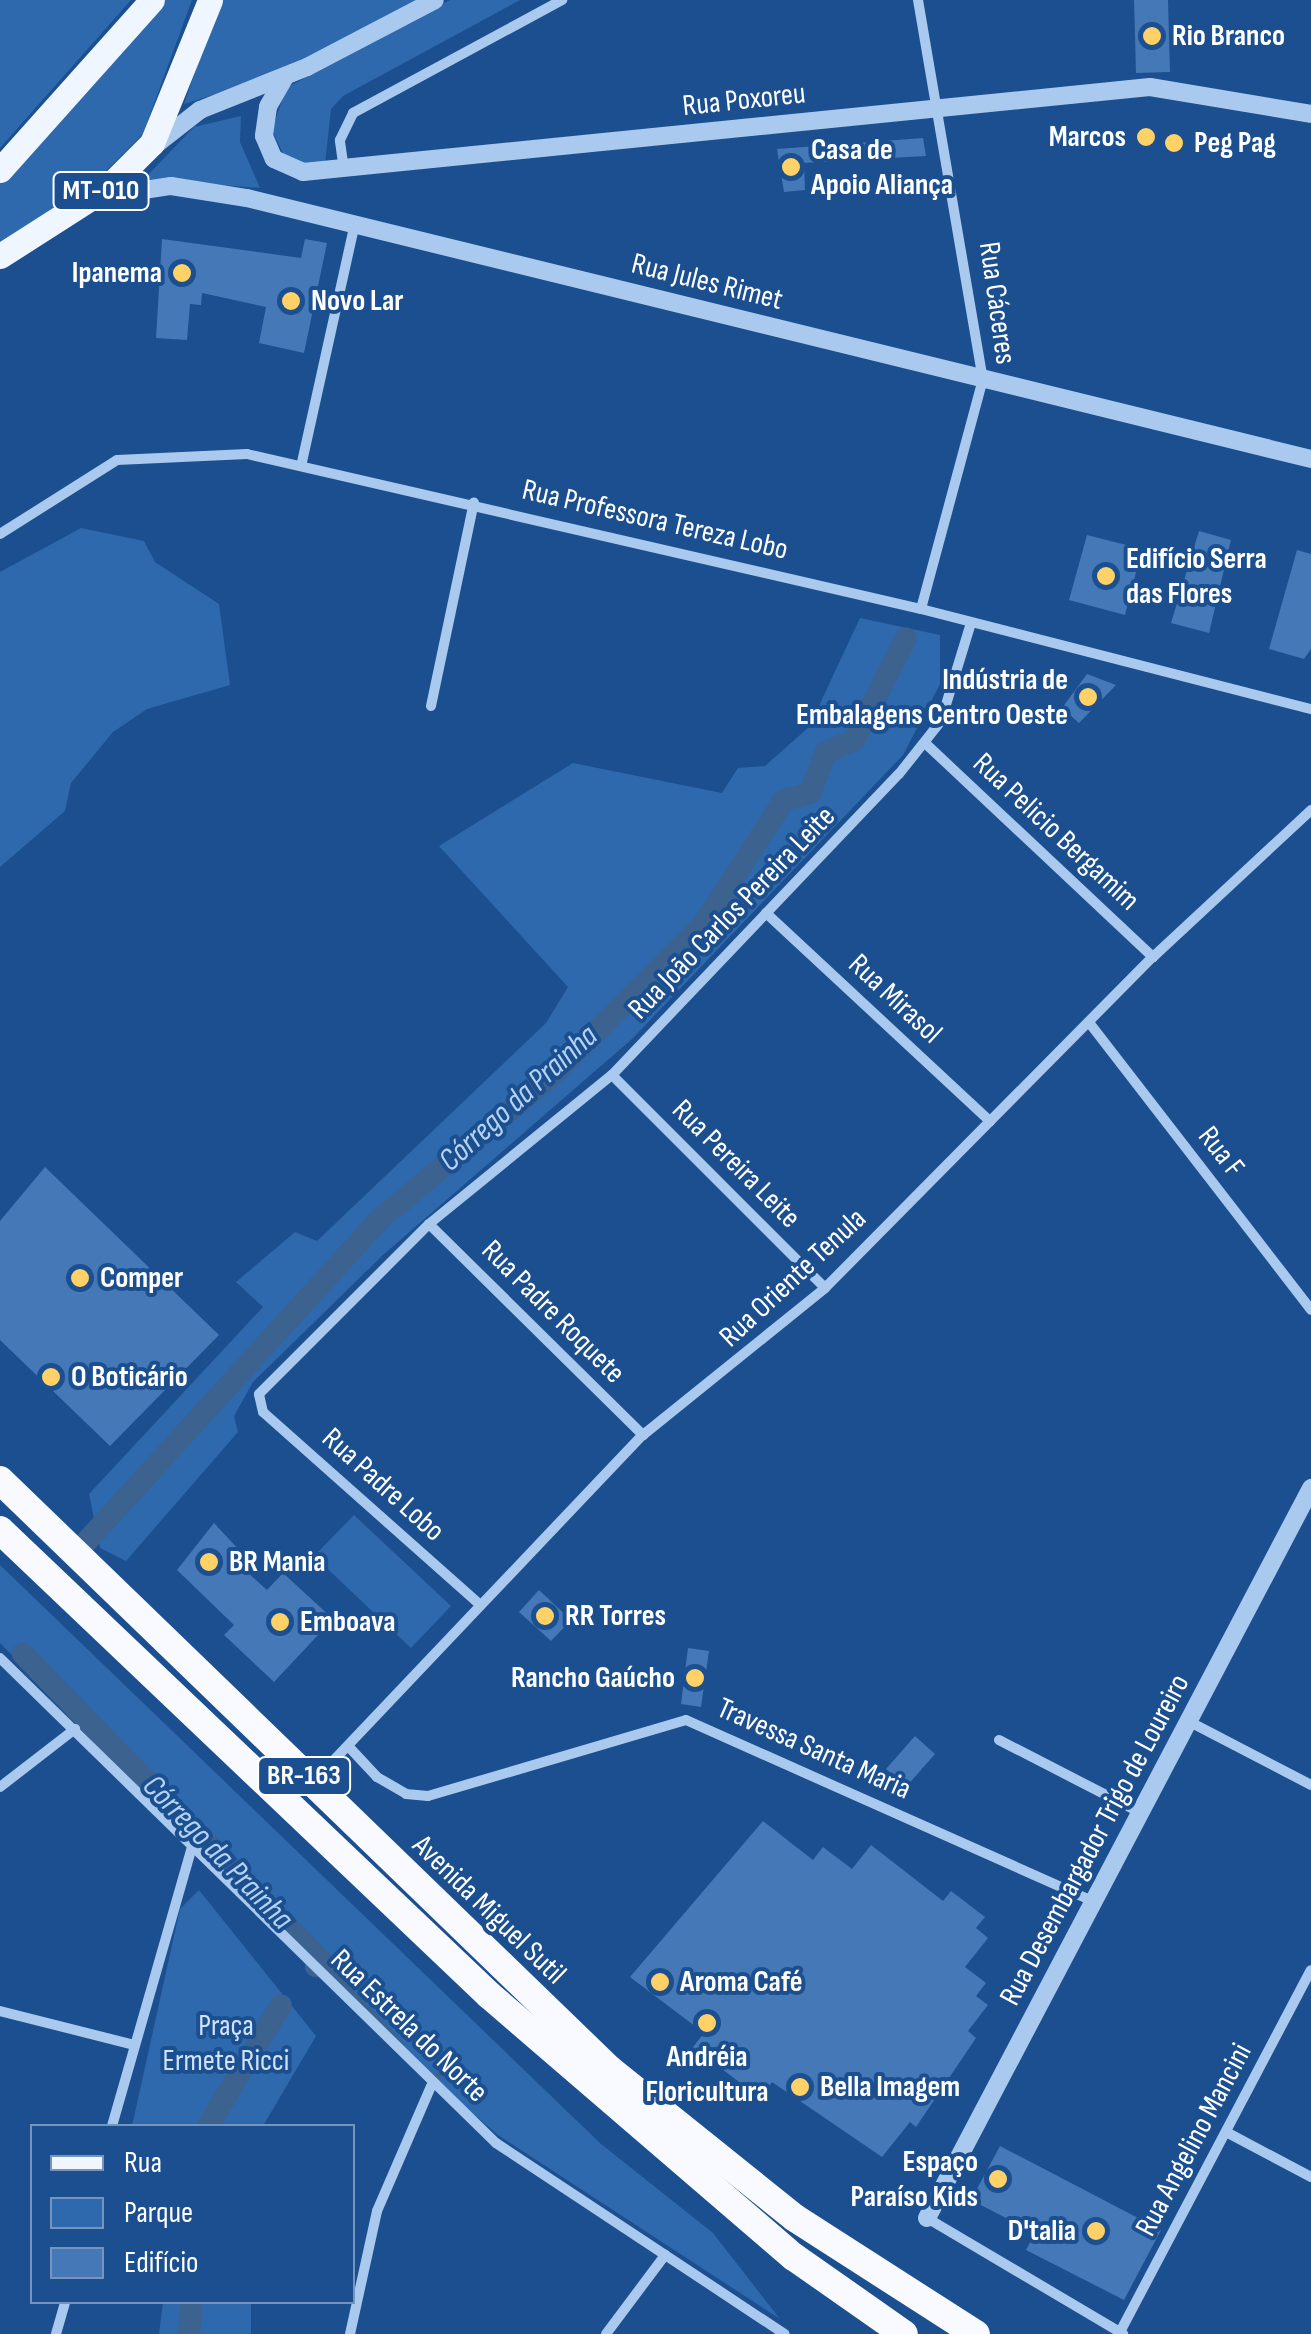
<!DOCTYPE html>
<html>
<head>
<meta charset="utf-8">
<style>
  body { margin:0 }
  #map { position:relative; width:1311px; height:2334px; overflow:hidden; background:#1b4f8f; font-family:"Sofia Sans Condensed",sans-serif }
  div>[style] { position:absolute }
  .green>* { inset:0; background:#2e69ad }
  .stream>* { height:6px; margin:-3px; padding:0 3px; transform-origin:3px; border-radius:3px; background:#3c6290 }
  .canal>* { height:22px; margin:-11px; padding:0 11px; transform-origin:11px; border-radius:11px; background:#3c6290 }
  .building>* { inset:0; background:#4478b7 }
  .minor>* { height:10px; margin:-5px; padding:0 5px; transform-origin:5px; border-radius:5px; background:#a9c9ee }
  .tertiary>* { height:18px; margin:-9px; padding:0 9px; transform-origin:9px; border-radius:9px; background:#a9c9ee }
  .primary>* { height:25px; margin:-12.5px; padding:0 12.5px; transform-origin:12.5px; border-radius:12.5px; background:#f0f6ff }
  .trunk>* { height:28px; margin:-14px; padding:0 14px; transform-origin:14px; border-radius:14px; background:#f8faff }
  .dots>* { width:28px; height:28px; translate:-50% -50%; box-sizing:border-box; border:5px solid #1b4f8f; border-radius:50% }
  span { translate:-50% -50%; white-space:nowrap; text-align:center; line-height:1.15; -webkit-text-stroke:8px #1b4f8f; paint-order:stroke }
  .shield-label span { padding:2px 8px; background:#1b4f8f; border:2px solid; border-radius:8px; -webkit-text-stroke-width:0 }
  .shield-label { font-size:28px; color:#fff; font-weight:700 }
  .poi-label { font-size:30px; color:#fff; font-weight:700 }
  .left { translate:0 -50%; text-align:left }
  .right { translate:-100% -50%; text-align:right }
  .street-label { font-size:30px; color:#fff }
  .park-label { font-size:30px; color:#cfe3fa }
  .water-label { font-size:32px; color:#b5d3f5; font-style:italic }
  .legend { position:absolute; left:30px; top:2124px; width:325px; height:180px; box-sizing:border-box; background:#1b4f8f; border:2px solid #7695bc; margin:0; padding:12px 18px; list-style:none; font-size:30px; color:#fff }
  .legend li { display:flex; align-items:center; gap:20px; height:50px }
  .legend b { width:50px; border:2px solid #7695bc }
</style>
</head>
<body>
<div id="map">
  <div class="green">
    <div style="clip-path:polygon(0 0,131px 0,0 148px)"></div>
    <div style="clip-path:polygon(165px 0,192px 0,143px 134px,94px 183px,0 243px,0 180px)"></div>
    <div style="clip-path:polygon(220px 0,420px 0,257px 82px,184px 104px)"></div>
    <div style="clip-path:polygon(450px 0,520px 0,343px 96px,331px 109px,325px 164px,302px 168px,286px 160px,272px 130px,286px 88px)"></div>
    <div style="clip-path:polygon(241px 116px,240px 142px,260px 188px,144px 179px,194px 127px)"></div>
    <div style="clip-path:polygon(81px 528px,144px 541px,155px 562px,219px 604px,230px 685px,147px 709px,113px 732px,71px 783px,65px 811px,0 867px,0 572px)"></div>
    <div style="clip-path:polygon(860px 618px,940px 635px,940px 684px,903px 755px,632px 1039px,383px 1255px,253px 1382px,234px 1416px,238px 1432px,126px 1561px,100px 1548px,89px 1494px,263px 1307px,236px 1282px,295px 1232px,317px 1241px,546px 1023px,568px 987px,439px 846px,573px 763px,722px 793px,738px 768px,765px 766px,809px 727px)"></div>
    <div style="clip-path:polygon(354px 1515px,451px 1606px,411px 1648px,314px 1556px)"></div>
    <div style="clip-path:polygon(0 1565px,601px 2144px,713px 2233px,780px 2319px,498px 2135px,432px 2078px,0 1643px)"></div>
    <div style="clip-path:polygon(199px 1890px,316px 2036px,263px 2126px,132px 2126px,180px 1909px)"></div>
    <div style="clip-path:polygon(163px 2302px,251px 2302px,251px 2334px,159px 2334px)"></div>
  </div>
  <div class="stream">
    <div style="left:322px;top:1961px;width:115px;rotate:46.4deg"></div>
    <div style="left:434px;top:2078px;width:16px;rotate:-27deg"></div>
  </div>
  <div class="canal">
    <div style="left:87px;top:1541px;width:434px;rotate:-47.7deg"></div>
    <div style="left:379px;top:1220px;width:231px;rotate:-39.9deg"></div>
    <div style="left:556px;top:1072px;width:211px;rotate:-45.2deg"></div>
    <div style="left:705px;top:922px;width:145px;rotate:-57.1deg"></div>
    <div style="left:784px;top:800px;width:27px;rotate:-15deg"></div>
    <div style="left:810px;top:793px;width:44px;rotate:-68.7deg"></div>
    <div style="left:826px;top:752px;width:30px;rotate:-23deg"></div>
    <div style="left:854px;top:740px;width:114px;rotate:-63deg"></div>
    <div style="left:23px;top:1654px;width:429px;rotate:45.8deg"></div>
    <div style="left:322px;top:1961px;width:8px;rotate:140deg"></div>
    <div style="left:208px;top:2126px;width:141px;rotate:-58.9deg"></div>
    <div style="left:189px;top:2334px;width:32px;rotate:-85deg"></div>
  </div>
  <div class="building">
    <div style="clip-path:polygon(1134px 0,1168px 0,1170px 72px,1136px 73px)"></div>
    <div style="clip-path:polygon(923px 138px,926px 156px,804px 163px,805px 190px,784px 192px,777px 149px)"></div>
    <div style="clip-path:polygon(162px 239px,301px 258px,305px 239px,327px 243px,304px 353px,259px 343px,266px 307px,202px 293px,201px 305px,190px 304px,187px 340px,156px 338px)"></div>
    <div style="clip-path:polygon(1199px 531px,1231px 540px,1209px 633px,1171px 623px)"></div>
    <div style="clip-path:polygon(1087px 535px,1142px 549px,1125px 615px,1069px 600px)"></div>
    <div style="clip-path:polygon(1297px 550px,1311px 554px,1311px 649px,1304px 659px,1269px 649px)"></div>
    <div style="clip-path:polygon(1087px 674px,1116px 685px,1079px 723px,1062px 708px)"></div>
    <div style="clip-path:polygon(45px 1167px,219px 1335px,110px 1446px,0 1340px,0 1221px)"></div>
    <div style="clip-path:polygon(214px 1523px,241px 1552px,233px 1559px,267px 1590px,283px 1573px,333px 1619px,274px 1682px,224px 1635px,234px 1625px,177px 1570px)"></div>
    <div style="clip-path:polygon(539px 1590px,571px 1620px,551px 1641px,519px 1612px)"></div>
    <div style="clip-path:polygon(688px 1648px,709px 1651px,701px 1707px,681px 1704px)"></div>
    <div style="clip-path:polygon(915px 1736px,935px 1754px,906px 1787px,886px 1769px)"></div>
    <div style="clip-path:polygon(763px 1821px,813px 1860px,823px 1847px,852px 1869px,871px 1845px,943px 1901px,951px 1891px,985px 1917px,976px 1928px,988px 1938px,965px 1967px,986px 1983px,976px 1996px,988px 2005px,968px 2031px,976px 2038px,916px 2127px,910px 2122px,882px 2157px,772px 2082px,760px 2098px,693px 2047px,704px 2033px,630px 1977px)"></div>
    <div style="clip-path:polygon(1000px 2146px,1161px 2230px,1124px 2300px,1026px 2250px,1035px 2233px,971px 2200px)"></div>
  </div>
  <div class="minor">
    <div style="left:918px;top:0;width:385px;rotate:80.3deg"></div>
    <div style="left:983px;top:379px;width:238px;rotate:105.1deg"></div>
    <div style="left:344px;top:170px;width:30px;rotate:-98deg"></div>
    <div style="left:340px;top:140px;width:30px;rotate:-64deg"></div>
    <div style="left:353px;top:113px;width:238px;rotate:-28.4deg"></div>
    <div style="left:302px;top:462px;width:245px;rotate:-77.5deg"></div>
    <div style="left:0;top:534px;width:138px;rotate:-32.3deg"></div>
    <div style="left:117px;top:460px;width:130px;rotate:-2.6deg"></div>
    <div style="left:247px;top:454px;width:692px;rotate:12.95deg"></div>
    <div style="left:921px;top:609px;width:403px;rotate:14.4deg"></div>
    <div style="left:431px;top:706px;width:208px;rotate:-78.1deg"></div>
    <div style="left:925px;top:743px;width:313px;rotate:43.2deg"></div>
    <div style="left:766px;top:913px;width:306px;rotate:42.9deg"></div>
    <div style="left:1091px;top:1025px;width:360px;rotate:52.3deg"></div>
    <div style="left:612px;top:1075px;width:301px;rotate:45deg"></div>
    <div style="left:429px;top:1224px;width:301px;rotate:44.6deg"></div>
    <div style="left:477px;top:1602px;width:286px;rotate:-138.4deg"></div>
    <div style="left:263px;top:1412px;width:18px;rotate:-103deg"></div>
    <div style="left:259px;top:1394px;width:240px;rotate:-45deg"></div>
    <div style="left:429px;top:1224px;width:236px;rotate:-39.2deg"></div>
    <div style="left:612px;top:1075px;width:416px;rotate:-46.4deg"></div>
    <div style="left:899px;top:774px;width:68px;rotate:-51.6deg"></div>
    <div style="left:941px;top:721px;width:102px;rotate:-73deg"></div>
    <div style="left:0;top:1658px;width:694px;rotate:44.36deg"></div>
    <div style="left:496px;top:2143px;width:346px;rotate:33.5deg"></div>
    <div style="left:1190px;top:1722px;width:136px;rotate:27.5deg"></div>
    <div style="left:999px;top:1740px;width:157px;rotate:27.2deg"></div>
    <div style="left:349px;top:1747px;width:41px;rotate:47deg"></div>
    <div style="left:377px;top:1777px;width:34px;rotate:30deg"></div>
    <div style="left:406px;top:1794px;width:22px;rotate:5deg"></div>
    <div style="left:428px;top:1796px;width:269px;rotate:-16.4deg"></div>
    <div style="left:686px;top:1720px;width:445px;rotate:24deg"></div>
    <div style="left:316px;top:1779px;width:475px;rotate:-46.5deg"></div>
    <div style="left:643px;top:1435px;width:234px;rotate:-38.9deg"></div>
    <div style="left:825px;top:1288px;width:466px;rotate:-45.3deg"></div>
    <div style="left:1153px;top:957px;width:216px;rotate:-42.9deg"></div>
    <div style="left:0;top:1787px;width:95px;rotate:-37.7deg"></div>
    <div style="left:0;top:2011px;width:138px;rotate:14.2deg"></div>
    <div style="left:112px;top:2126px;width:290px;rotate:-74deg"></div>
    <div style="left:1228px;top:2133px;width:94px;rotate:27.9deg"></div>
    <div style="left:927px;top:2218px;width:228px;rotate:30.6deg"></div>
    <div style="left:1120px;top:2332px;width:409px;rotate:-62.2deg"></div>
    <div style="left:56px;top:2334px;width:33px;rotate:-74deg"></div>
    <div style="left:350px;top:2334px;width:126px;rotate:-77.6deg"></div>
    <div style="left:377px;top:2211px;width:136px;rotate:-66.6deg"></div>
    <div style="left:606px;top:2334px;width:99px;rotate:-53.2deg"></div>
  </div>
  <div class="tertiary">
    <div style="left:285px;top:77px;width:34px;rotate:120deg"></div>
    <div style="left:268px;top:107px;width:29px;rotate:98deg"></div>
    <div style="left:264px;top:136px;width:25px;rotate:67deg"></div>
    <div style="left:274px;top:159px;width:32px;rotate:24deg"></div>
    <div style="left:303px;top:172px;width:851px;rotate:-5.73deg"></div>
    <div style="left:1150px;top:87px;width:163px;rotate:9.5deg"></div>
    <div style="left:149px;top:150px;width:65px;rotate:-38.1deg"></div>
    <div style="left:200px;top:110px;width:115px;rotate:-21.9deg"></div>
    <div style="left:307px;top:67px;width:144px;rotate:-27.6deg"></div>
    <div style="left:98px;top:197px;width:74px;rotate:-8.6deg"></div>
    <div style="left:171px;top:186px;width:77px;rotate:9deg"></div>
    <div style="left:247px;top:198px;width:1096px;rotate:13.78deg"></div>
    <div style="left:927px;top:2218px;width:825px;rotate:-62.25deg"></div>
  </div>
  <div class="primary">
    <div style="left:0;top:170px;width:228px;rotate:-48.2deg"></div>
    <div style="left:0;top:256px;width:128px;rotate:-32.6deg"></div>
    <div style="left:108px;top:187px;width:62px;rotate:-45deg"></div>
    <div style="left:152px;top:143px;width:154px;rotate:-67.9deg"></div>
  </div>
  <div class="trunk">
    <div style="left:0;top:1480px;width:847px;rotate:44.04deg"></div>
    <div style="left:609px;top:2069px;width:238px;rotate:38.7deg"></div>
    <div style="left:795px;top:2218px;width:215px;rotate:32.7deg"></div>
    <div style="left:0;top:1530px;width:675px;rotate:43.56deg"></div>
    <div style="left:489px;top:1995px;width:402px;rotate:40.7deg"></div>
    <div style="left:794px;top:2257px;width:134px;rotate:35deg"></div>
  </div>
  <div class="dots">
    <div style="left:1152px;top:36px;background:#ffd166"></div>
    <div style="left:1146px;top:137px;background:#ffd166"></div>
    <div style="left:1174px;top:143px;background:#ffd166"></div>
    <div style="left:791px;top:167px;background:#ffd166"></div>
    <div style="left:182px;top:273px;background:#ffd166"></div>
    <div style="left:291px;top:301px;background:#ffd166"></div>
    <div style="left:1106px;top:576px;background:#ffd166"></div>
    <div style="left:1088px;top:697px;background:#ffd166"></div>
    <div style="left:80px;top:1278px;background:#ffd166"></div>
    <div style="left:51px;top:1377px;background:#ffd166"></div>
    <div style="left:209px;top:1562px;background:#ffd166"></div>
    <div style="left:545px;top:1616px;background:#ffd166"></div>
    <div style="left:280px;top:1622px;background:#ffd166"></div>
    <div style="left:695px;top:1678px;background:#ffd166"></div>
    <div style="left:660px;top:1982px;background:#ffd166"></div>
    <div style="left:707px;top:2023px;background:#ffd166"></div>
    <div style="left:800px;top:2087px;background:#ffd166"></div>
    <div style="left:998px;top:2179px;background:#ffd166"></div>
    <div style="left:1096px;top:2231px;background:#ffd166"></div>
  </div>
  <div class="shield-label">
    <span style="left:101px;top:191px">MT-010</span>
    <span style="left:304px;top:1776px">BR-163</span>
  </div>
  <div class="poi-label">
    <span class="left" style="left:1172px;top:36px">Rio Branco</span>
    <span class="right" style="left:1126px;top:137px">Marcos</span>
    <span class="left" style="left:1194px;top:143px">Peg Pag</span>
    <span class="left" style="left:811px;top:167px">Casa de<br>Apoio Aliança</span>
    <span class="right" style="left:162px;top:273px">Ipanema</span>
    <span class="left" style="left:311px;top:301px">Novo Lar</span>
    <span class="left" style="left:1126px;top:576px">Edifício Serra<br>das Flores</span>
    <span class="right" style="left:1068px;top:697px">Indústria de<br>Embalagens Centro Oeste</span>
    <span class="left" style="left:100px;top:1278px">Comper</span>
    <span class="left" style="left:71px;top:1377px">O Boticário</span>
    <span class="left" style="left:229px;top:1562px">BR Mania</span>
    <span class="left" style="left:565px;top:1616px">RR Torres</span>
    <span class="left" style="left:300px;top:1622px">Emboava</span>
    <span class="right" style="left:675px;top:1678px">Rancho Gaúcho</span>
    <span class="left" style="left:680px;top:1982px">Aroma Café</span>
    <span style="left:707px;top:2074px">Andréia<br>Floricultura</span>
    <span class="left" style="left:820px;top:2087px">Bella Imagem</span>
    <span class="right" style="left:978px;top:2179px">Espaço<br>Paraíso Kids</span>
    <span class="right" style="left:1076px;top:2231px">D'talia</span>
  </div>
  <div class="street-label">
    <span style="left:744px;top:100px;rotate:-6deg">Rua Poxoreu</span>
    <span style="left:707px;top:282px;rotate:14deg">Rua Jules Rimet</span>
    <span style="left:997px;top:303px;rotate:82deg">Rua Cáceres</span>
    <span style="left:655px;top:520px;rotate:13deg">Rua Professora Tereza Lobo</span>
    <span style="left:1056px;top:832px;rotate:43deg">Rua Pelicio Bergamim</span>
    <span style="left:732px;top:913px;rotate:-46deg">Rua João Carlos Pereira Leite</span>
    <span style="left:895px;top:999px;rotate:43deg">Rua Mirasol</span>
    <span style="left:1221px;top:1152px;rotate:52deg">Rua F</span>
    <span style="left:736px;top:1164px;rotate:45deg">Rua Pereira Leite</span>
    <span style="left:793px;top:1278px;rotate:-43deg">Rua Oriente Tenula</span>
    <span style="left:553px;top:1312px;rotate:45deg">Rua Padre Roquete</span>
    <span style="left:383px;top:1485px;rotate:42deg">Rua Padre Lobo</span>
    <span style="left:814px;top:1749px;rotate:24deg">Travessa Santa Maria</span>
    <span style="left:1095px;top:1840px;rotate:-62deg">Rua Desembargador Trigo de Loureiro</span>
    <span style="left:489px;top:1910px;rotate:44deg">Avenida Miguel Sutil</span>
    <span style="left:409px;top:2026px;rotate:44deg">Rua Estrela do Norte</span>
    <span style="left:1194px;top:2140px;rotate:-62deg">Rua Angelino Mancini</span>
  </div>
  <div class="park-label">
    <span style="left:226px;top:2043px">Praça<br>Ermete Ricci</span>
  </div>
  <div class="water-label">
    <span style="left:519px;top:1099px;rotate:-42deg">Córrego da Prainha</span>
    <span style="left:217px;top:1853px;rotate:46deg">Córrego da Prainha</span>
  </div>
  <ul class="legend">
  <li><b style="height:12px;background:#f0f6ff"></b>Rua</li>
  <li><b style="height:28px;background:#2e69ad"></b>Parque</li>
  <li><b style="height:28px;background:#4478b7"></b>Edifício</li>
  </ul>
</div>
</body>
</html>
